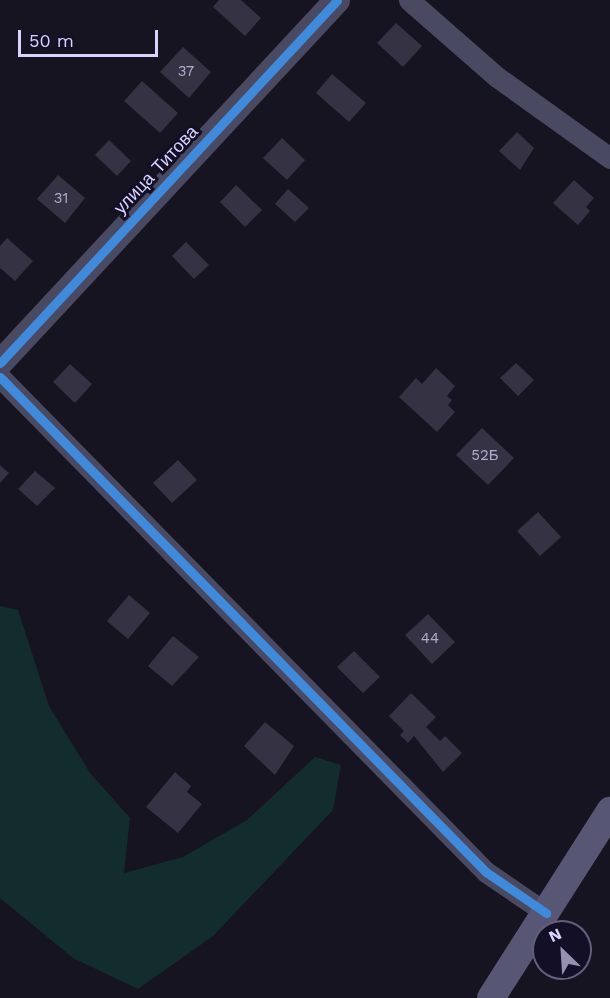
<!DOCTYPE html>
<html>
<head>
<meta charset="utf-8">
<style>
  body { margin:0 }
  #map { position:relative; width:610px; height:998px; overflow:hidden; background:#161421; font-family:"Work Sans",sans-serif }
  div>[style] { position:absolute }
  .green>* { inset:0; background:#132c2d }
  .building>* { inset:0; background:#343243 }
  .minor>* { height:21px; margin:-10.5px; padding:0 10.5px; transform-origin:10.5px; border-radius:10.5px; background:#4a4962 }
  .tertiary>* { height:26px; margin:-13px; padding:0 13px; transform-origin:13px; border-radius:13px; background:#4a4962 }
  .secondary>* { height:28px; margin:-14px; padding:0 14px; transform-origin:14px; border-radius:14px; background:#575674 }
  .cycleway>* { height:9px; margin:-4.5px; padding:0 4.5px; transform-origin:4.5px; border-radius:4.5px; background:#408adc }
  span { translate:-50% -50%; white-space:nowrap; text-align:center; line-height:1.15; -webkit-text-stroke:6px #130f26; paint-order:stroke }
  .number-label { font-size:15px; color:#b0acd0 }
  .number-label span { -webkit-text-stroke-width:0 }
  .street-label { font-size:18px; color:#d9d4ff }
  .north { position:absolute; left:532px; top:920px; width:60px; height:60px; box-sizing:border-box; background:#130f26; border:2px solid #625e7d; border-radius:50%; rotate:335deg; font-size:16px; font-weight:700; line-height:24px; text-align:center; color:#d9d4ff }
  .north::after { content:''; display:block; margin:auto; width:21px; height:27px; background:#9591b1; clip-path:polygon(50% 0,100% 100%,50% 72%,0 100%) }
  .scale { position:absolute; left:18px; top:30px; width:140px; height:27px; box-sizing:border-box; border:3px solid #d9d4ff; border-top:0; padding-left:8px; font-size:18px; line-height:21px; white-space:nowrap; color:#d9d4ff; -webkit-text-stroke:4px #130f26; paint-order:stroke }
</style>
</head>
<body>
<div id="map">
  <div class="green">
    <div style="clip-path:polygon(0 606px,18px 610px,49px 706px,90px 773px,130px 818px,124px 873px,183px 857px,247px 820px,315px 757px,341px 765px,333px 810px,213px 936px,138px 989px,73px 958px,0 898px)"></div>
  </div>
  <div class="building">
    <div style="clip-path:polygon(219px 0,241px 0,261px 18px,245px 36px,213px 7px)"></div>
    <div style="clip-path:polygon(396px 23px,422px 46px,403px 67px,377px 43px)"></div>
    <div style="clip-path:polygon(183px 47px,211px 72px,189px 98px,160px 72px)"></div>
    <div style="clip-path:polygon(332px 74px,366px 103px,349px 122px,316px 93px)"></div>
    <div style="clip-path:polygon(142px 81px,178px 113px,160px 133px,124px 101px)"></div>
    <div style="clip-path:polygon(517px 132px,534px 148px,520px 170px,499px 151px)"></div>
    <div style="clip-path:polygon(282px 138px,305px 160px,287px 180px,263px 158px)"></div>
    <div style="clip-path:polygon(109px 140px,131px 161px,117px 176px,95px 155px)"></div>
    <div style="clip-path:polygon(58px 175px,85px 198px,65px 223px,37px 199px)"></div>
    <div style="clip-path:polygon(574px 180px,594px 198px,586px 207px,590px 211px,578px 225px,553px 203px)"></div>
    <div style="clip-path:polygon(236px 185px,262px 210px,245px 227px,220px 202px)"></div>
    <div style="clip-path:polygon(288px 189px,309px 208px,295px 222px,275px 204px)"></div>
    <div style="clip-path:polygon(7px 238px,33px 261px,15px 281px,0 268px,0 246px)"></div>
    <div style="clip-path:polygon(186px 242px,209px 265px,194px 279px,172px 256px)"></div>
    <div style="clip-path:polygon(516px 363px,534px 380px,518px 396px,500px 378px)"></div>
    <div style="clip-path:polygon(70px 364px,92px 384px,75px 403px,53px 382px)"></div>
    <div style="clip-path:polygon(436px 368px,455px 386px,447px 396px,452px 400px,448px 405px,455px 412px,437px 432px,399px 397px,416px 378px,422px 384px)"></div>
    <div style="clip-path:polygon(482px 428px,514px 458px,488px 485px,456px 455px)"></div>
    <div style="clip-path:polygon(178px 460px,197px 480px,172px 503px,153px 483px)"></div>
    <div style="clip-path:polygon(0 465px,9px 473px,0 483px)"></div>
    <div style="clip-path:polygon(35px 471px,55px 488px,37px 506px,18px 489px)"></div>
    <div style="clip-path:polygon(538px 512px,561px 537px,540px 556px,517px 531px)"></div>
    <div style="clip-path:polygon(129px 595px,150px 613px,128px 639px,107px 621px)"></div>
    <div style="clip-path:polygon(428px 614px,455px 642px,432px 664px,405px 635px)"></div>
    <div style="clip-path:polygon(173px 636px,199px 657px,172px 686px,148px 666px)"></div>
    <div style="clip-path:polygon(354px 651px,380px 677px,363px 693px,337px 667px)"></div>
    <div style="clip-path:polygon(411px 693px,436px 717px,426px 727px,440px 741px,445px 736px,462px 753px,443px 772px,414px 736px,408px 743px,400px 735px,404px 731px,389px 716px)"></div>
    <div style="clip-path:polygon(265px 722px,294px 746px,275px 775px,244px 746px)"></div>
    <div style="clip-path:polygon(175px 772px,191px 786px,187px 792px,202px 804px,178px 833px,146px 807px)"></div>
  </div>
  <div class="minor">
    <div style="left:409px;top:0;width:117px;rotate:41.2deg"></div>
    <div style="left:497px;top:77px;width:139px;rotate:35.6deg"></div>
    <div style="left:0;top:377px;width:694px;rotate:45.53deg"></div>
    <div style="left:486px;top:872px;width:73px;rotate:34.3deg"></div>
  </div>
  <div class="tertiary">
    <div style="left:0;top:363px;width:495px;rotate:-47.1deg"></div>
  </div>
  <div class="secondary">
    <div style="left:491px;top:998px;width:222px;rotate:-57.5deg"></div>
  </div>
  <div class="cycleway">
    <div style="left:0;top:363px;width:495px;rotate:-47.1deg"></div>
    <div style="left:0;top:377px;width:694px;rotate:45.53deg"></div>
    <div style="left:486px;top:872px;width:73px;rotate:34.3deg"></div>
  </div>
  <div class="number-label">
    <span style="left:186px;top:72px">37</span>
    <span style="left:61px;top:199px">31</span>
    <span style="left:485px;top:456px">52Б</span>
    <span style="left:430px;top:639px">44</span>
  </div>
  <div class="street-label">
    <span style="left:156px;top:170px;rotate:-47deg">улица Титова</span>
  </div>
  <div class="north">N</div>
  <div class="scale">50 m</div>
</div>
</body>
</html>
